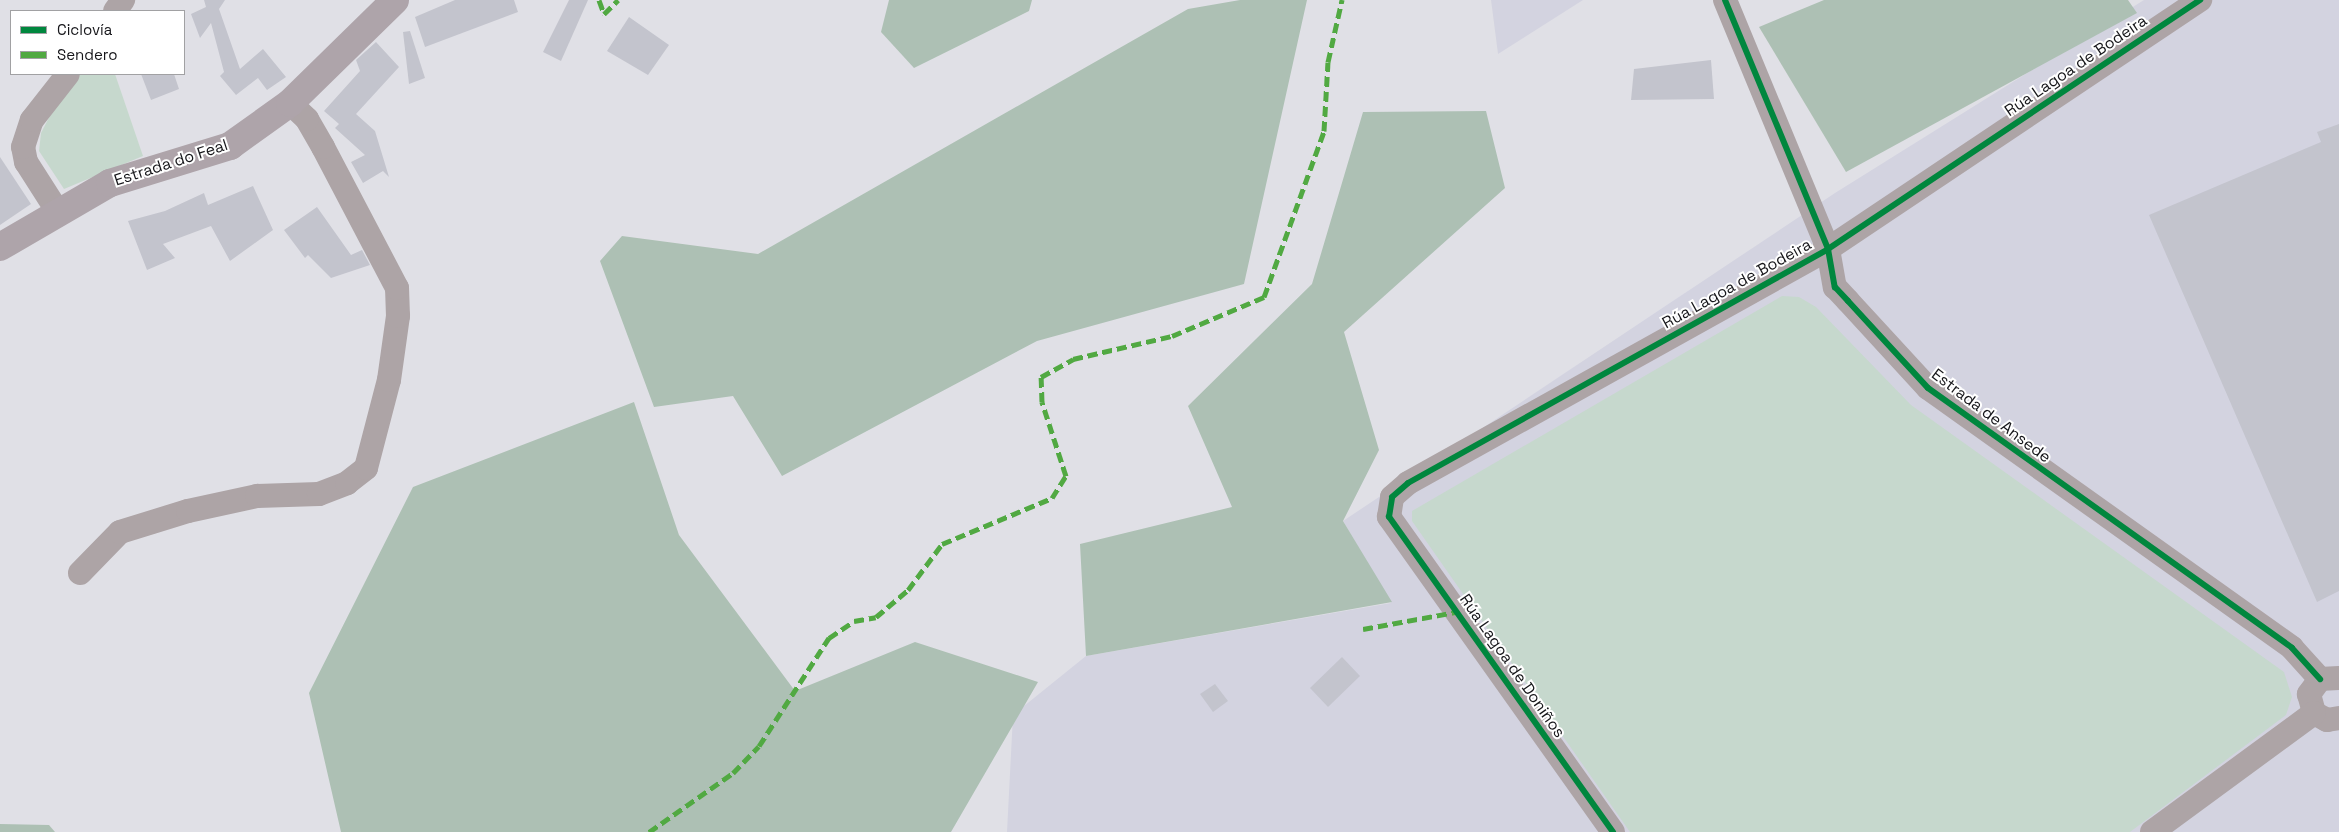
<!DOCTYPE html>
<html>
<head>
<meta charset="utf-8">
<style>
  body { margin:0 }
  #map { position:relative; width:2339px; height:832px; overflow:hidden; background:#e0e0e6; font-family:"Space Grotesk",sans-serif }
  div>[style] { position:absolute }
  .built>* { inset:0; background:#d3d3e0 }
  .green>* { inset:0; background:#c6d8cd }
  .forest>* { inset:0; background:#adc0b4 }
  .building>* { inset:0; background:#c3c4cd }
  .minor>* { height:24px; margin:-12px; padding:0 12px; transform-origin:12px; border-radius:12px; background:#ada4a6 }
  .major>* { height:28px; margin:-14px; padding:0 14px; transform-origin:14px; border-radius:14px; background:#aea4aa }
  .quiet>* { height:5px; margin-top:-2.5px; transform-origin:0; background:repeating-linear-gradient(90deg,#51a942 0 10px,transparent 0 15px) }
  .cycleway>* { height:6px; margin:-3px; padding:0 3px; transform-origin:3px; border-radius:3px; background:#00873e }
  span { translate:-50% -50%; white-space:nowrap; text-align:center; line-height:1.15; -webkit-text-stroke:4px #fff; paint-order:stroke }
  .street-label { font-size:16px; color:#151519 }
  .legend { position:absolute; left:10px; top:10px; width:175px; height:65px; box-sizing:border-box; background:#fff; border:1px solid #a1a1a3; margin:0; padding:6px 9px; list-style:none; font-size:15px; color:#151519 }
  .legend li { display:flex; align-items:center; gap:10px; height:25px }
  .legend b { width:25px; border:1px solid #a1a1a3 }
</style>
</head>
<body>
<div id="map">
  <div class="built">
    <div style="clip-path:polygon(1491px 0,1583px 0,1498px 54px)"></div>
    <div style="clip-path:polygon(2144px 0,2339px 0,2339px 832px,1007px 832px,1013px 715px,1086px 656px,1391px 603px,1343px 521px,1835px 193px)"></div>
  </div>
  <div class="green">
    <div style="clip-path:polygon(79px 74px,115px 74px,143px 156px,64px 189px,39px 151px,41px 133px,57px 102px)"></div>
    <div style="clip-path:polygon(1782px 296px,1799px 297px,1816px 307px,1911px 405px,2284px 672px,2292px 697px,2286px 715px,2130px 832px,1630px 832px,1412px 521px,1412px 511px)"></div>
  </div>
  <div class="forest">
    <div style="clip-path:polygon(889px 0,1032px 0,1029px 11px,914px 68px,881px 32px)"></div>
    <div style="clip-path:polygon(1240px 0,1307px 0,1244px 284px,1037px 341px,782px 476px,733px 396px,654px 407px,600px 261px,622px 236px,758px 254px,1188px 9px)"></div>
    <div style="clip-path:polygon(1824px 0,2128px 0,2137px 13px,1846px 172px,1759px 27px)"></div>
    <div style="clip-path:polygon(1486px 111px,1505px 188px,1344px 332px,1379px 450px,1343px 521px,1392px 602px,1086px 656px,1080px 544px,1232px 507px,1188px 406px,1312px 284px,1363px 112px)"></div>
    <div style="clip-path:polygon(634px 402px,679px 535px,795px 691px,915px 642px,1038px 682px,951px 832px,341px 832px,309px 693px,413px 487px)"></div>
    <div style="clip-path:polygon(0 824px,49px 825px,55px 832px,0 832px)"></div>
  </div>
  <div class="building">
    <div style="clip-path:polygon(204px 0,225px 0,219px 9px,240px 69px,263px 49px,286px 77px,267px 90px,258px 78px,236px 95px,220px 76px,224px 72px,211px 23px,200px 38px,191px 14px,206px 7px)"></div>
    <div style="clip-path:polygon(455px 0,514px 0,518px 12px,425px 47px,415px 17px)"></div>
    <div style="clip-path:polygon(569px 0,588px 0,561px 61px,543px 52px)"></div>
    <div style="clip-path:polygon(629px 17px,669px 45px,648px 75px,607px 51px)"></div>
    <div style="clip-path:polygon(410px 31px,425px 78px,409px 84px,403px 32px)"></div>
    <div style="clip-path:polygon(376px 42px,399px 67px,356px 114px,375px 131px,389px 177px,383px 171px,363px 183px,351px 162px,365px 155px,335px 128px,339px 124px,324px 111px,360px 71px,356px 60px)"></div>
    <div style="clip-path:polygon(1711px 60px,1714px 99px,1631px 100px,1634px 69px)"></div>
    <div style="clip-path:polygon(141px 74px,174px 74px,179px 89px,151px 100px)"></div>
    <div style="clip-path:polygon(2339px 124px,2339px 591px,2317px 602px,2149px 215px,2321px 142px,2317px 132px)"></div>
    <div style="clip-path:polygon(0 157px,31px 204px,0 225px)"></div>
    <div style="clip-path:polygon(253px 186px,273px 230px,230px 261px,211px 226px,163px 244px,175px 258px,147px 270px,128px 221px,165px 211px,204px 193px,208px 205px)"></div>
    <div style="clip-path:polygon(317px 207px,351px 255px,362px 250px,370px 265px,331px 278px,308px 255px,305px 258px,284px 230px)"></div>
    <div style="clip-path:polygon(1342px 657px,1360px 676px,1328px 707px,1310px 688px)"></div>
    <div style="clip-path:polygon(1215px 684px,1228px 701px,1213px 712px,1200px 694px)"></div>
  </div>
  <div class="minor">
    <div style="left:1725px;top:0;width:269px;rotate:67.5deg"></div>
    <div style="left:1828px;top:249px;width:39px;rotate:80deg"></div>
    <div style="left:1835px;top:287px;width:19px;rotate:47deg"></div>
    <div style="left:1848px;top:301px;width:118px;rotate:47.4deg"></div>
    <div style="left:1928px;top:388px;width:447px;rotate:35.5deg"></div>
    <div style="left:2292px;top:648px;width:42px;rotate:47.9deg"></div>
    <div style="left:115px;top:11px;width:14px;rotate:-54deg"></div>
    <div style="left:58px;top:212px;width:59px;rotate:-122.6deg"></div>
    <div style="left:26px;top:162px;width:15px;rotate:-101deg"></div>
    <div style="left:23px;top:147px;width:28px;rotate:-72deg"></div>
    <div style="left:32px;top:120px;width:58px;rotate:-52deg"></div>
    <div style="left:80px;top:573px;width:57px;rotate:-45.7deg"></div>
    <div style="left:120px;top:532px;width:71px;rotate:-17.2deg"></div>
    <div style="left:188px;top:511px;width:71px;rotate:-12.3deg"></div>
    <div style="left:257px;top:496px;width:62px;rotate:-1.8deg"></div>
    <div style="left:319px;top:494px;width:30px;rotate:-21deg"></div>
    <div style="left:347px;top:483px;width:24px;rotate:-38deg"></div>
    <div style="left:366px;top:468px;width:91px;rotate:-75.4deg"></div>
    <div style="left:389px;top:380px;width:65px;rotate:-82deg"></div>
    <div style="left:398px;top:316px;width:28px;rotate:-92deg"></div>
    <div style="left:397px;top:288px;width:159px;rotate:-117.7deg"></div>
    <div style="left:323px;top:147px;width:32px;rotate:-120deg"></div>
    <div style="left:307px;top:119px;width:23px;rotate:-137deg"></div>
    <div style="left:2339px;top:678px;width:19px;rotate:177deg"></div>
    <div style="left:2320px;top:679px;width:19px;rotate:126deg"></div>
    <div style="left:2309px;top:694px;width:20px;rotate:75deg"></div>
    <div style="left:2314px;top:713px;width:15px;rotate:28deg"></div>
    <div style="left:2327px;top:720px;width:12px;rotate:-9deg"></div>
    <div style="left:1613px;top:832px;width:387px;rotate:-125.4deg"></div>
    <div style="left:1389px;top:517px;width:20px;rotate:-81deg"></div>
    <div style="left:1392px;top:497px;width:21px;rotate:-41deg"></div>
    <div style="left:1408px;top:483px;width:481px;rotate:-29.1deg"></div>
    <div style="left:1828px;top:249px;width:448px;rotate:-33.8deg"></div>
    <div style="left:2152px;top:832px;width:201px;rotate:-36.3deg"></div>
  </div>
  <div class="major">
    <div style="left:0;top:247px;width:127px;rotate:-30.2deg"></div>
    <div style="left:110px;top:183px;width:126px;rotate:-17.1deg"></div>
    <div style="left:230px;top:146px;width:74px;rotate:-35.6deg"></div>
    <div style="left:290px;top:103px;width:147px;rotate:-44.4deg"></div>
  </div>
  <div class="quiet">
    <div style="left:599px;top:0;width:15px;rotate:70deg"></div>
    <div style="left:604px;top:14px;width:20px;rotate:-45deg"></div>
    <div style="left:1363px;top:629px;width:95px;rotate:-10.4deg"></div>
    <div style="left:649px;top:832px;width:103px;rotate:-35.1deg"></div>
    <div style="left:733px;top:773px;width:37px;rotate:-46deg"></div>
    <div style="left:759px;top:746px;width:129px;rotate:-57.1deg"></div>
    <div style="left:829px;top:638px;width:30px;rotate:-34deg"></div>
    <div style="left:854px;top:621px;width:22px;rotate:-10deg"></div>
    <div style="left:876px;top:617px;width:42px;rotate:-40.2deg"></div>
    <div style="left:908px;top:590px;width:57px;rotate:-53.5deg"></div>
    <div style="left:942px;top:544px;width:119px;rotate:-22.7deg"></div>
    <div style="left:1052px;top:498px;width:26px;rotate:-58deg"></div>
    <div style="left:1066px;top:476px;width:78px;rotate:-108deg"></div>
    <div style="left:1042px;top:402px;width:25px;rotate:-92deg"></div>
    <div style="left:1041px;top:377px;width:37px;rotate:-29deg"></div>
    <div style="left:1073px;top:359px;width:102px;rotate:-13.1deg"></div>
    <div style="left:1172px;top:336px;width:100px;rotate:-23deg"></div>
    <div style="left:1264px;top:297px;width:177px;rotate:-70.1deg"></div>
    <div style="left:1324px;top:131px;width:69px;rotate:-86.7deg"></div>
    <div style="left:1328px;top:62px;width:64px;rotate:-77.3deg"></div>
  </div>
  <div class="cycleway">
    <div style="left:1725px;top:0;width:269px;rotate:67.5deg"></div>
    <div style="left:1828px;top:249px;width:39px;rotate:80deg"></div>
    <div style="left:1835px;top:287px;width:19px;rotate:47deg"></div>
    <div style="left:1848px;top:301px;width:118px;rotate:47.4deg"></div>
    <div style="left:1928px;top:388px;width:447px;rotate:35.5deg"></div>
    <div style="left:2292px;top:648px;width:42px;rotate:47.9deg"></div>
    <div style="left:1613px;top:832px;width:387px;rotate:-125.4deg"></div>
    <div style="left:1389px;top:517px;width:20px;rotate:-81deg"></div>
    <div style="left:1392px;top:497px;width:21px;rotate:-41deg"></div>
    <div style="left:1408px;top:483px;width:481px;rotate:-29.1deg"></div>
    <div style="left:1828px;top:249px;width:448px;rotate:-33.8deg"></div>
  </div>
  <div class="street-label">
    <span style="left:2076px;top:66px;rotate:-34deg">Rúa Lagoa de Bodeira</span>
    <span style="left:171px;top:163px;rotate:-18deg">Estrada do Feal</span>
    <span style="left:1737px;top:284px;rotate:-29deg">Rúa Lagoa de Bodeira</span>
    <span style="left:1991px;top:416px;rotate:37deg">Estrada de Ansede</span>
    <span style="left:1512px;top:666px;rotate:55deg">Rúa Lagoa de Doniños</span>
  </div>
  <ul class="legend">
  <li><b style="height:6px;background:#00873e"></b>Ciclovía</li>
  <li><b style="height:6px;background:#51a942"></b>Sendero</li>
  </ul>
</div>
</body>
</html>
